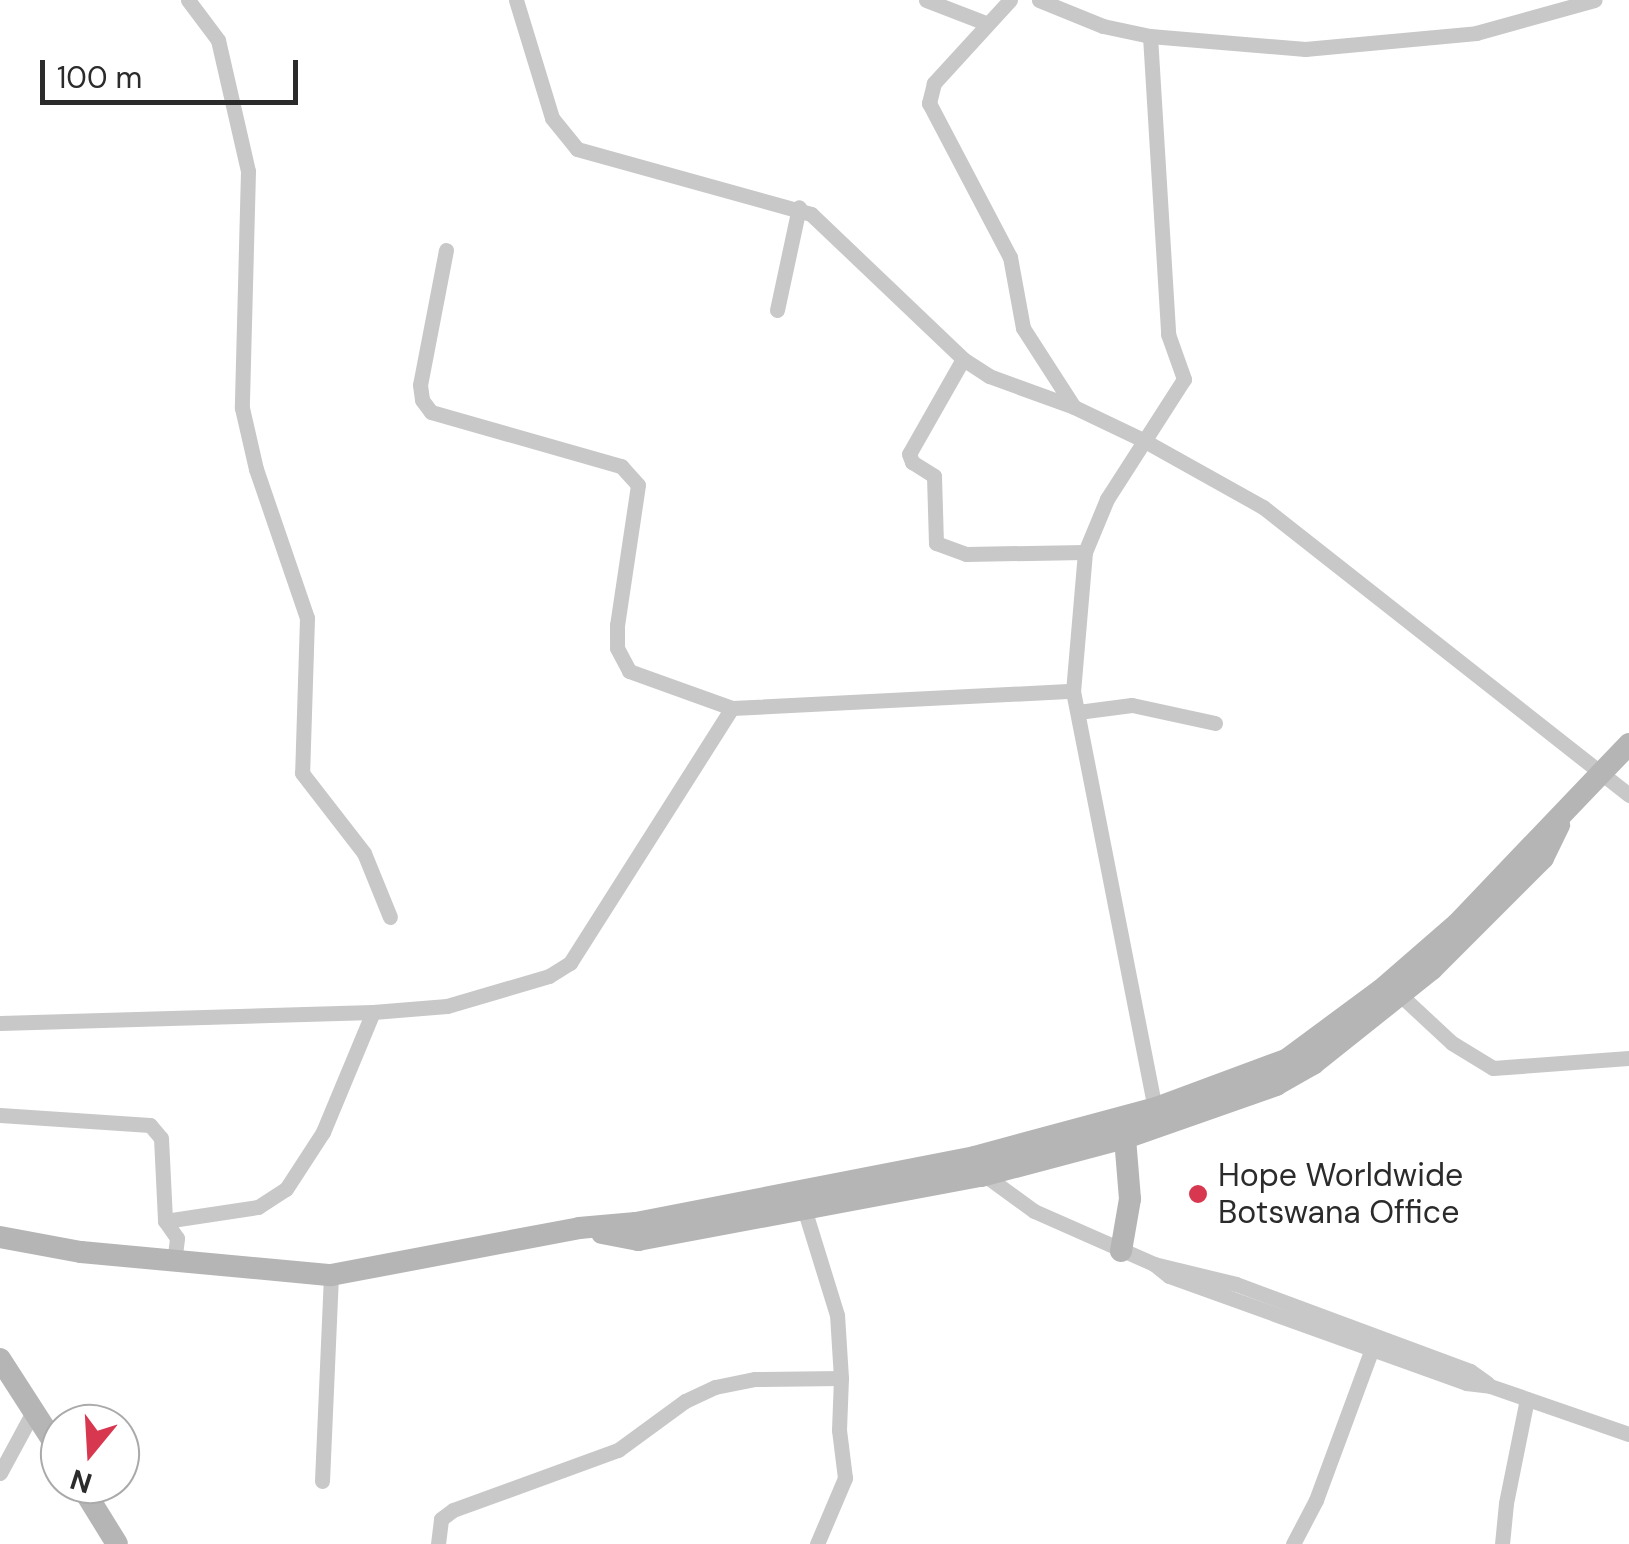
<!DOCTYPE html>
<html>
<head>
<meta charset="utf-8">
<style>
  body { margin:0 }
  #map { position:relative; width:1629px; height:1544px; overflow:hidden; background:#fff; font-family:"DM Sans",sans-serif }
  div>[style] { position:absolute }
  .street>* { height:15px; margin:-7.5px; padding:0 7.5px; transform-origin:7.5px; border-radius:7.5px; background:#c8c8c8 }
  .secondary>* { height:22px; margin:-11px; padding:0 11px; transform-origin:11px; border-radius:11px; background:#b5b5b5 }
  .dots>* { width:28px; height:28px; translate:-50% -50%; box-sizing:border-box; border:5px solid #fff; border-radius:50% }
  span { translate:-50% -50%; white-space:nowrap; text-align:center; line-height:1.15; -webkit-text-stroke:10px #fff; paint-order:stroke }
  .poi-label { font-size:32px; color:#2b2b2b }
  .left { translate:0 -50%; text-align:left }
  .north { position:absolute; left:40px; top:1404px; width:100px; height:100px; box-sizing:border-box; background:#fff; border:2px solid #aaa; border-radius:50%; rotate:198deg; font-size:28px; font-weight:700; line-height:40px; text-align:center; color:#2b2b2b }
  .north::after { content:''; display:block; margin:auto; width:35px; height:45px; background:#d8384f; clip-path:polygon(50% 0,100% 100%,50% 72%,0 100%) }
  .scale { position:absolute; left:40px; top:60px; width:258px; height:45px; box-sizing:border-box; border:5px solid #2b2b2b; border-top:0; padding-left:12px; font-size:30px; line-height:35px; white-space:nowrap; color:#2b2b2b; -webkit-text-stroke:8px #fff; paint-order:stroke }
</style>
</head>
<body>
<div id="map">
  <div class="street">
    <div style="left:188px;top:0;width:50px;rotate:53.1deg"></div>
    <div style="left:218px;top:40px;width:134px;rotate:77.1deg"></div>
    <div style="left:248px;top:171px;width:237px;rotate:91.5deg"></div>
    <div style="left:242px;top:408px;width:63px;rotate:77.1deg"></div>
    <div style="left:256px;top:469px;width:157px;rotate:71.1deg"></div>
    <div style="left:307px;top:618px;width:155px;rotate:91.8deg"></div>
    <div style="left:302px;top:773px;width:101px;rotate:52.2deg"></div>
    <div style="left:364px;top:853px;width:69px;rotate:67.9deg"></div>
    <div style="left:516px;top:0;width:123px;rotate:73deg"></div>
    <div style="left:552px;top:118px;width:40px;rotate:51deg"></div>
    <div style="left:577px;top:149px;width:243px;rotate:15.5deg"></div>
    <div style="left:811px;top:214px;width:210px;rotate:43.6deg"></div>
    <div style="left:963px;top:359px;width:31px;rotate:33deg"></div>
    <div style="left:989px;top:376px;width:90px;rotate:20deg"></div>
    <div style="left:1074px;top:407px;width:76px;rotate:25.6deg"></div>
    <div style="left:1143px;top:440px;width:137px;rotate:29.2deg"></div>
    <div style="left:1263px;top:507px;width:466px;rotate:38.2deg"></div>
    <div style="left:926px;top:0;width:66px;rotate:21.2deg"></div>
    <div style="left:1010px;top:0;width:113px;rotate:132.5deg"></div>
    <div style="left:934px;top:83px;width:21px;rotate:104deg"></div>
    <div style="left:929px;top:103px;width:174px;rotate:62.3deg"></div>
    <div style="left:1010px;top:257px;width:72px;rotate:79.6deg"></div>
    <div style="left:1023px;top:328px;width:94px;rotate:57.2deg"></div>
    <div style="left:1039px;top:0;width:69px;rotate:22.1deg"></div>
    <div style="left:1103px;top:26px;width:48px;rotate:12deg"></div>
    <div style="left:1150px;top:36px;width:156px;rotate:4.8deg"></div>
    <div style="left:1305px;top:49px;width:172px;rotate:-5.3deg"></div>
    <div style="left:1476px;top:33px;width:123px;rotate:-15.5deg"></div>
    <div style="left:1150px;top:36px;width:299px;rotate:86.5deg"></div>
    <div style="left:1168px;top:334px;width:48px;rotate:70.4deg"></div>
    <div style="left:1184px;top:379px;width:143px;rotate:122.7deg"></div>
    <div style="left:1107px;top:499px;width:57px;rotate:112.5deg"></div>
    <div style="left:1085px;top:552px;width:140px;rotate:94.9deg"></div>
    <div style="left:1073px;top:691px;width:431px;rotate:78.9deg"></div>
    <div style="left:446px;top:250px;width:137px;rotate:100.9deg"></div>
    <div style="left:420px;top:385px;width:15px;rotate:82deg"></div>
    <div style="left:422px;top:400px;width:15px;rotate:53deg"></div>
    <div style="left:431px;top:412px;width:198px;rotate:15.9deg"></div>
    <div style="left:621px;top:466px;width:25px;rotate:48deg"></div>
    <div style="left:638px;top:485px;width:142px;rotate:98.5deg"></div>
    <div style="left:617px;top:625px;width:23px;rotate:90deg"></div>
    <div style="left:617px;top:648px;width:26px;rotate:62deg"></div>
    <div style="left:629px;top:671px;width:109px;rotate:19.8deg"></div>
    <div style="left:732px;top:708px;width:341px;rotate:-2.9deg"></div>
    <div style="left:777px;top:310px;width:105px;rotate:-77.9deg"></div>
    <div style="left:963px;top:359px;width:109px;rotate:119.6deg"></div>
    <div style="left:909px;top:454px;width:9px;rotate:69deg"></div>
    <div style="left:912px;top:462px;width:26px;rotate:32deg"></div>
    <div style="left:934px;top:476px;width:67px;rotate:88.3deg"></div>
    <div style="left:936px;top:543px;width:32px;rotate:20deg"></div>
    <div style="left:966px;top:554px;width:119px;rotate:-1deg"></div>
    <div style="left:1078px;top:712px;width:54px;rotate:-7.4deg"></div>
    <div style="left:1132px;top:705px;width:85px;rotate:12.2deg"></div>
    <div style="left:1396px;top:991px;width:76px;rotate:42.9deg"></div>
    <div style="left:1452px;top:1043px;width:48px;rotate:31.4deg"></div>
    <div style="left:1493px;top:1068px;width:136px;rotate:-4.2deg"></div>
    <div style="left:0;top:1023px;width:373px;rotate:-1.7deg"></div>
    <div style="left:0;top:1115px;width:150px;rotate:3.8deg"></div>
    <div style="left:150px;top:1125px;width:17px;rotate:50deg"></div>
    <div style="left:161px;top:1138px;width:83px;rotate:87.2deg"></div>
    <div style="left:979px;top:1171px;width:68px;rotate:36deg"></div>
    <div style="left:1034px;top:1211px;width:131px;rotate:23.8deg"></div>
    <div style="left:1154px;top:1264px;width:19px;rotate:39deg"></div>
    <div style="left:1169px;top:1276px;width:316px;rotate:19.8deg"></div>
    <div style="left:1466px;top:1383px;width:24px;rotate:7deg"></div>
    <div style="left:1490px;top:1386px;width:147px;rotate:19.1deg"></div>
    <div style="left:174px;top:1263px;width:25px;rotate:-83deg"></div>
    <div style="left:177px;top:1238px;width:21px;rotate:-125deg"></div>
    <div style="left:165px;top:1221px;width:94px;rotate:-8.6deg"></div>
    <div style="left:258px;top:1207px;width:33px;rotate:-33deg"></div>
    <div style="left:286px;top:1189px;width:68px;rotate:-57deg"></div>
    <div style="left:323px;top:1132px;width:130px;rotate:-67.4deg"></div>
    <div style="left:373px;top:1012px;width:74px;rotate:-4.6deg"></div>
    <div style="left:447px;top:1006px;width:106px;rotate:-16.4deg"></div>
    <div style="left:549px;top:976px;width:25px;rotate:-32deg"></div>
    <div style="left:570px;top:963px;width:302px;rotate:-57.6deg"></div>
    <div style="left:1154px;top:1264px;width:84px;rotate:13.7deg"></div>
    <div style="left:1236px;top:1284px;width:250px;rotate:20.4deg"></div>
    <div style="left:1470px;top:1371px;width:21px;rotate:35deg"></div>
    <div style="left:0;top:1473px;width:72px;rotate:-61.6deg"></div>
    <div style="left:322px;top:1481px;width:206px;rotate:-87.5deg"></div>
    <div style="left:438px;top:1544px;width:25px;rotate:-83deg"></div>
    <div style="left:441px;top:1519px;width:15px;rotate:-37deg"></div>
    <div style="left:453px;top:1510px;width:176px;rotate:-20deg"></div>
    <div style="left:618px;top:1450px;width:83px;rotate:-36.2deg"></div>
    <div style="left:685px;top:1401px;width:33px;rotate:-25deg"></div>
    <div style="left:715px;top:1387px;width:41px;rotate:-11.3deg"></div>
    <div style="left:755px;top:1379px;width:86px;rotate:-0.7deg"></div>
    <div style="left:841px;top:1378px;width:63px;rotate:-93.6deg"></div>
    <div style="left:837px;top:1315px;width:118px;rotate:-107.2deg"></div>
    <div style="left:817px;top:1544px;width:72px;rotate:-67deg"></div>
    <div style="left:845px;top:1478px;width:48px;rotate:-97.1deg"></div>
    <div style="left:839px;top:1430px;width:52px;rotate:-87.8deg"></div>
    <div style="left:1293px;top:1544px;width:50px;rotate:-62.4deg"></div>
    <div style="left:1316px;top:1500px;width:159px;rotate:-69.7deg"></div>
    <div style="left:1502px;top:1544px;width:41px;rotate:-84.4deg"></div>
    <div style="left:1506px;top:1503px;width:106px;rotate:-78.6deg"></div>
  </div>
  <div class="secondary">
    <div style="left:602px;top:1233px;width:37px;rotate:11deg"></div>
    <div style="left:638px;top:1240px;width:349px;rotate:-10.6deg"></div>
    <div style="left:981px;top:1176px;width:149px;rotate:-14.8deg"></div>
    <div style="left:1125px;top:1138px;width:160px;rotate:-19.3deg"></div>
    <div style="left:1276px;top:1085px;width:43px;rotate:-29.6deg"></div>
    <div style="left:1313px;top:1064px;width:152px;rotate:-38.6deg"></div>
    <div style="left:1432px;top:969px;width:157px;rotate:-45deg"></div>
    <div style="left:1543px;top:858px;width:37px;rotate:-64deg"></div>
    <div style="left:0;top:1237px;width:82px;rotate:10.5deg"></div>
    <div style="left:81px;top:1252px;width:251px;rotate:5.3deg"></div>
    <div style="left:331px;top:1275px;width:252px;rotate:-10.7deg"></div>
    <div style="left:579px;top:1228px;width:57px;rotate:-5deg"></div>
    <div style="left:636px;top:1223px;width:344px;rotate:-11deg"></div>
    <div style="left:974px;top:1157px;width:188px;rotate:-15.1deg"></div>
    <div style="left:1156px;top:1108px;width:139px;rotate:-20.3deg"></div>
    <div style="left:1286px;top:1060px;width:118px;rotate:-36.4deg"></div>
    <div style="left:1381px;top:990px;width:101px;rotate:-41deg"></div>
    <div style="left:1457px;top:924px;width:249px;rotate:-46.3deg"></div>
    <div style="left:1121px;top:1251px;width:53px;rotate:-80.2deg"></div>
    <div style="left:1130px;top:1199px;width:61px;rotate:-94.7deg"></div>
    <div style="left:0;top:1359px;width:111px;rotate:57.2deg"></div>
    <div style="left:80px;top:1484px;width:70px;rotate:58.3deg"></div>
  </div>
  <div class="dots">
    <div style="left:1198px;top:1194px;background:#d8384f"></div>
  </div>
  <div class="poi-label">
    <span class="left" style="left:1218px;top:1194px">Hope Worldwide<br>Botswana Office</span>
  </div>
  <div class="north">N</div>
  <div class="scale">100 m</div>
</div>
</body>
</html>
